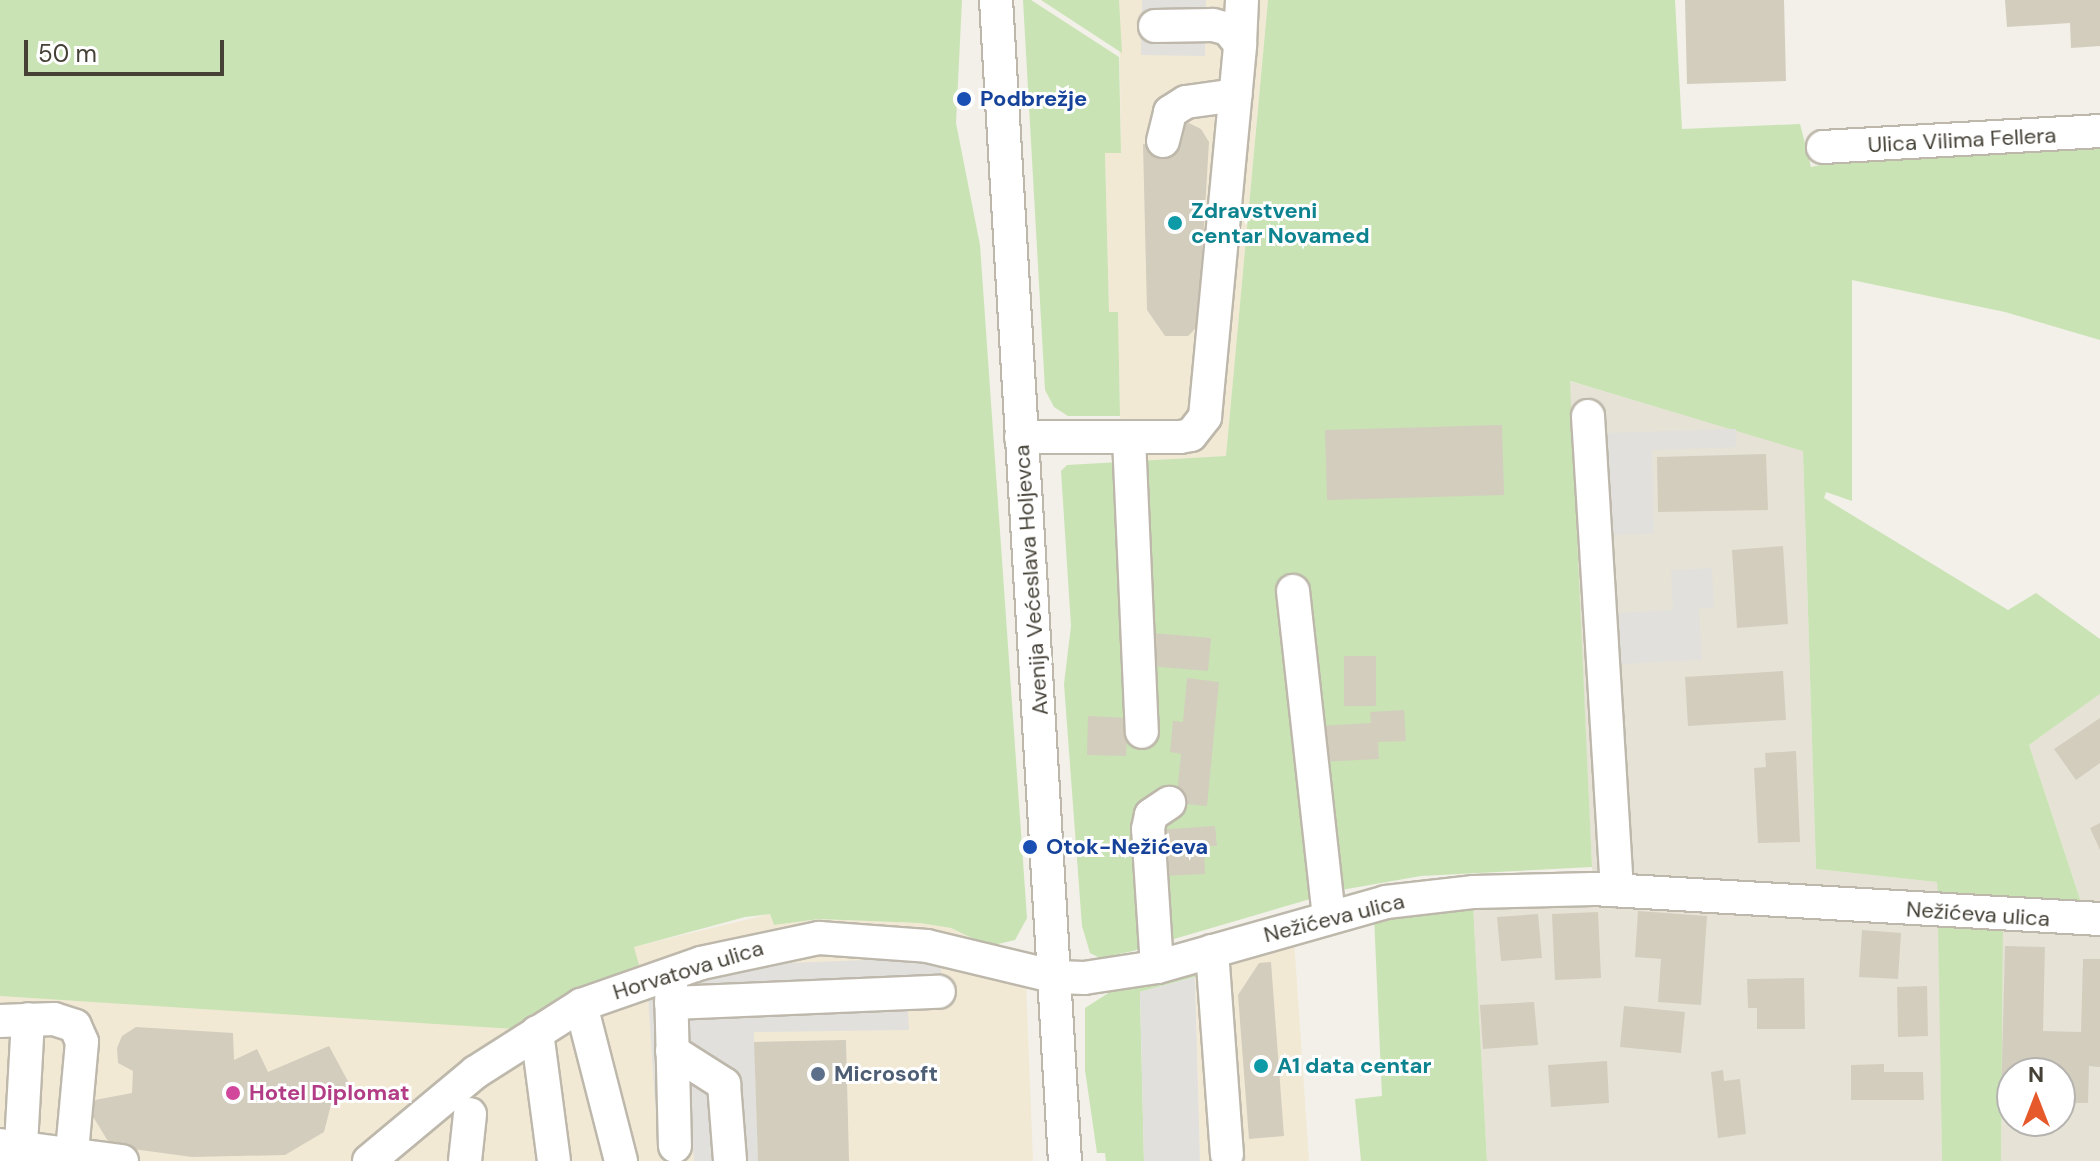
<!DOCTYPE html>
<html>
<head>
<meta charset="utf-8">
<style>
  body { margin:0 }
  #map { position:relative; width:2100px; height:1161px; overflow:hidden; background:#f2f0e8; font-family:"DM Sans",sans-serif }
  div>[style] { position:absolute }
  .residential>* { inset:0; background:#e6e2d6 }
  .commercial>* { inset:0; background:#f2e9d5 }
  .green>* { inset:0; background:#c9e3b4 }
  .parking>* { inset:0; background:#e1e0dc }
  .building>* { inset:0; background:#d3cdbe }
  .roads { filter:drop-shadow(2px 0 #bdb8ab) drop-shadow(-2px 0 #bdb8ab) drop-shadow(0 2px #bdb8ab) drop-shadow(0 -2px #bdb8ab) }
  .minor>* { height:32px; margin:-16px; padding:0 16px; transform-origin:16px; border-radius:16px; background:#fff }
  .dots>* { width:22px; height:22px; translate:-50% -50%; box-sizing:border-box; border:4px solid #fff; border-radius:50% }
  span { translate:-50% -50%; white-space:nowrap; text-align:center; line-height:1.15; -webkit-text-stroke:6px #fff; paint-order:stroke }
  .transit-label { font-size:22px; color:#164399; font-weight:700 }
  .left { translate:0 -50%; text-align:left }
  .street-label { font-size:22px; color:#454137 }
  .culture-label { font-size:22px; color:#0d838f; font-weight:700 }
  .service-label { font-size:22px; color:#4e5e75; font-weight:700 }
  .hotel-label { font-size:22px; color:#b23c85; font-weight:700 }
  .north { position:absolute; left:1996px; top:1057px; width:80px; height:80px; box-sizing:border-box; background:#fff; border:2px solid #b5b3af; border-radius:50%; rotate:0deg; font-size:22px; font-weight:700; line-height:32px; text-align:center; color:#454137 }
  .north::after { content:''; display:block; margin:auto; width:28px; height:36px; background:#e6592b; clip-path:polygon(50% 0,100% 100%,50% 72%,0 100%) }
  .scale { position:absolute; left:24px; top:40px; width:200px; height:36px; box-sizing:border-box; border:4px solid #454137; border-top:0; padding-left:10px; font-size:24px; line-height:28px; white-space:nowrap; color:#454137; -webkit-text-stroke:6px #fff; paint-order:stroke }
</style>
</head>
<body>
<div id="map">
  <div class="residential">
    <div style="clip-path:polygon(1569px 381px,1803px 450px,1816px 869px,1938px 882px,1942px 1161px,1487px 1161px,1473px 904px,1593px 889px)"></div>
    <div style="clip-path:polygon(2100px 694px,2100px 901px,2081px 902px,2029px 745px)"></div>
    <div style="clip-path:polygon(evenodd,2003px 928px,2100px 931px,2100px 1161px,2001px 1161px,2003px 928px,2012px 1073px,2060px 1073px,2060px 1121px,2012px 1121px,2012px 1073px)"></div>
  </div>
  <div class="commercial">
    <div style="clip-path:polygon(1119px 0,1268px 0,1226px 456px,1121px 462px,1118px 313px,1109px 312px,1105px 153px,1121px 152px)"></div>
    <div style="clip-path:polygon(770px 914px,774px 925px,819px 919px,920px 923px,951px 928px,989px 946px,1026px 982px,1033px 1161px,0 1161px,0 996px,100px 1002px,560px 1003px,638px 965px,633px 947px)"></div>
    <div style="clip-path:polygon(1294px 939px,1309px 1161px,1200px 1161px,1195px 970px)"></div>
  </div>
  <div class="green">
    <div style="clip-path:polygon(0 0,962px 0,956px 123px,980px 245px,1027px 918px,1015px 940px,989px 946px,951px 928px,920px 923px,819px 919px,774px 925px,770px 914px,745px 917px,634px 947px,639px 965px,595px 982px,513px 1029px,0 996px)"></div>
    <div style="clip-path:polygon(1023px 0,1031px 0,1119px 57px,1121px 153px,1105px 153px,1109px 312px,1118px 312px,1120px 416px,1068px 416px,1054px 407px,1045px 390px)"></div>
    <div style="clip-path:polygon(1041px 0,1119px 0,1122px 53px)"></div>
    <div style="clip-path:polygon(1268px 0,1675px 0,1682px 129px,1800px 124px,1811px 167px,1872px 154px,2100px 148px,2100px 340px,2005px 312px,1852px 280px,1852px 501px,1826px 492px,1824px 498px,2008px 610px,2036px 593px,2100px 639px,2100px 694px,2029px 745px,2081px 902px,1938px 894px,1937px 882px,1816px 869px,1803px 451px,1570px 381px,1592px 867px,1421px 876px,1341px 890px,1133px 951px,1100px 958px,1090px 953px,1082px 926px,1064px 684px,1071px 626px,1061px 471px,1067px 465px,1226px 456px)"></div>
    <div style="clip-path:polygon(1473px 904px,1487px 1161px,1361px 1161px,1355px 1099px,1382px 1096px,1374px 916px)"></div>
    <div style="clip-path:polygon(1938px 924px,2003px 928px,2001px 1161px,1942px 1161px)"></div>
    <div style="clip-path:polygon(1195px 970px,1195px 977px,1140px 992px,1144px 1161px,1106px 1161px,1105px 1153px,1097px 1153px,1085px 1070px,1085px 1008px,1110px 992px)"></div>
  </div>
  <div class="parking">
    <div style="clip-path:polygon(1142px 0,1206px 0,1205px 56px,1141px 55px)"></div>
    <div style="clip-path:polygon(1736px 429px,1736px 447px,1652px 450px,1654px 534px,1610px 535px,1607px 433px)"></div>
    <div style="clip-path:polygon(1712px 568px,1714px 607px,1699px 609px,1702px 660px,1621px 664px,1618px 613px,1673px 610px,1671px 570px)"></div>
    <div style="clip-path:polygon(919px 958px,941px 962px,942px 1010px,908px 1010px,909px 1030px,754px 1032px,758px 1161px,694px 1161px,693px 1146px,658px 1148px,648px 996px,733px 965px)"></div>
    <div style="clip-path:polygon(1195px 977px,1200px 1161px,1144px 1161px,1140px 992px)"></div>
  </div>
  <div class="building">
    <div style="clip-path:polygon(1685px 0,1784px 0,1786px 81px,1687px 84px)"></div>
    <div style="clip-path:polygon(2005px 0,2100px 0,2100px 46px,2071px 48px,2070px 23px,2007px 27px)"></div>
    <div style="clip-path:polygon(1189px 123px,1201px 129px,1209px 142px,1198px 326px,1188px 336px,1165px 336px,1147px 310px,1143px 144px,1161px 145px,1171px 128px)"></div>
    <div style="clip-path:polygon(1502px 425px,1504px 495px,1327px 500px,1325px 430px)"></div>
    <div style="clip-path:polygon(1766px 454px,1768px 510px,1658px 512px,1657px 457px)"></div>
    <div style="clip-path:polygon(1783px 546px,1788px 624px,1737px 628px,1732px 550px)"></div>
    <div style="clip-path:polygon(1152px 633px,1211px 638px,1208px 671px,1150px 666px)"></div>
    <div style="clip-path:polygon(1344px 656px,1376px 656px,1376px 706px,1344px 706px)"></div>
    <div style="clip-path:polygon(1783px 671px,1786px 720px,1688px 726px,1685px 677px)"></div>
    <div style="clip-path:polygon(1187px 678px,1219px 682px,1207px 806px,1176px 803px,1181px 754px,1170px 752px,1173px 721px,1183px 722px)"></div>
    <div style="clip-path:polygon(1404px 710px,1406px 741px,1378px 742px,1379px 759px,1320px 762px,1318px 726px,1371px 723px,1370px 712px)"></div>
    <div style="clip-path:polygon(1088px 716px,1128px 718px,1126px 756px,1087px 755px)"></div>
    <div style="clip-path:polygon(2100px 718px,2100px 763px,2076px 780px,2054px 749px)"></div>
    <div style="clip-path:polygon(1796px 751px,1800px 842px,1758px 843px,1754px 768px,1766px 767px,1765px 753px)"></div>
    <div style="clip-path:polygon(2100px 823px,2100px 850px,2090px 828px)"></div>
    <div style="clip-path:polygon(1215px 826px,1217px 846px,1204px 846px,1205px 874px,1160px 876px,1157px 830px)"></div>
    <div style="clip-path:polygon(1638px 911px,1707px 916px,1701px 1005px,1658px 1002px,1661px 959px,1635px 957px)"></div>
    <div style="clip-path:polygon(1598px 912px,1601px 978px,1555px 980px,1552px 914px)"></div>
    <div style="clip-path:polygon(1538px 914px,1542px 958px,1501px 961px,1497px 917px)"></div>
    <div style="clip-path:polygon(1862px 930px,1901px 933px,1898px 979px,1859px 977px)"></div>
    <div style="clip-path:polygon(2005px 946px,2045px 947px,2043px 1031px,2081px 1032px,2083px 959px,2100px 959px,2100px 1067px,2089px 1066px,2088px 1103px,2060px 1103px,2060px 1073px,2012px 1073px,2012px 1101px,2001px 1101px)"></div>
    <div style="clip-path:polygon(1271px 962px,1284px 1136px,1249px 1139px,1238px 995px,1259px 963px)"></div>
    <div style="clip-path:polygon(1804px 978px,1805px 1029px,1757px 1029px,1757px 1008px,1748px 1008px,1747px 979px)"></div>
    <div style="clip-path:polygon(1927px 986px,1928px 1036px,1898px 1037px,1897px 987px)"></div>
    <div style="clip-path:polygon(1534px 1002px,1538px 1045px,1483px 1049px,1480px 1005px)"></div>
    <div style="clip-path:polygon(1624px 1006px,1685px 1012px,1681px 1053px,1620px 1047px)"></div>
    <div style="clip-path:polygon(136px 1027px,233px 1033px,234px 1060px,257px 1049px,268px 1072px,329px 1046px,351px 1087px,334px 1093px,324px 1132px,285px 1155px,192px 1157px,111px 1146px,84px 1102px,132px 1093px,133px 1071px,118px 1063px,117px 1048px,122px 1036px)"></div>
    <div style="clip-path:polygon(846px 1040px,849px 1161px,758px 1161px,754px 1042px)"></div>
    <div style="clip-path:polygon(1607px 1061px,1609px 1103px,1551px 1107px,1548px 1065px)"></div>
    <div style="clip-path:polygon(1884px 1064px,1884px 1072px,1923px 1072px,1924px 1100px,1851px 1100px,1851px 1065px)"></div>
    <div style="clip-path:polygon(1723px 1070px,1724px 1081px,1740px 1079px,1746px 1134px,1718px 1138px,1711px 1072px)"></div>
  </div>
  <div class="roads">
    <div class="minor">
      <div style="left:996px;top:0;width:1163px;rotate:86.6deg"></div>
      <div style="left:1240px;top:44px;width:44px;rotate:-87.4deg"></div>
      <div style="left:1163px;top:141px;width:30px;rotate:-76deg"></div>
      <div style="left:1170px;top:112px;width:19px;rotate:-32deg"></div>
      <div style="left:1186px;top:102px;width:50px;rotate:-8deg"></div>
      <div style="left:1823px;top:147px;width:277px;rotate:-3.3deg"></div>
      <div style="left:1588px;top:416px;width:475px;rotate:86.5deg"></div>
      <div style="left:1021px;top:437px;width:159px"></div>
      <div style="left:1180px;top:437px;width:11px;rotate:-10deg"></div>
      <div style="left:1191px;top:435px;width:23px;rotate:-52deg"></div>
      <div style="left:1205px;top:417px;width:375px;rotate:-84.6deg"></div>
      <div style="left:1240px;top:44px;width:19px;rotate:-129deg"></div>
      <div style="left:1228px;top:29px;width:16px;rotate:-165deg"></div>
      <div style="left:1213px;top:25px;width:58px;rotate:179deg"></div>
      <div style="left:1129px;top:438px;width:294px;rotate:87.5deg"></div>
      <div style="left:1293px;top:591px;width:327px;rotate:83.7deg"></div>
      <div style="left:1212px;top:951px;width:204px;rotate:85.8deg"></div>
      <div style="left:1157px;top:967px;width:138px;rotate:-93.7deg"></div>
      <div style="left:1148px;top:829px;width:14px;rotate:-78deg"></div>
      <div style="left:1151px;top:815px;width:22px;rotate:-34deg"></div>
      <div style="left:671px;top:984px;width:162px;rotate:88.6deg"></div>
      <div style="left:671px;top:1003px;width:268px;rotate:-2.4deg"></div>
      <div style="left:581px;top:1005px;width:161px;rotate:75.6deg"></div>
      <div style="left:0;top:1021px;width:54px;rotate:-2.1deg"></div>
      <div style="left:54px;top:1019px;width:22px;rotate:18deg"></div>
      <div style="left:75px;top:1026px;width:17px;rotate:66deg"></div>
      <div style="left:82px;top:1042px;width:109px;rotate:95.2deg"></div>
      <div style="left:537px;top:1032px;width:130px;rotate:82.5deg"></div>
      <div style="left:672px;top:1051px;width:62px;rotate:32.4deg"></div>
      <div style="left:724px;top:1084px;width:77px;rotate:85.5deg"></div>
      <div style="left:0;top:1145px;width:123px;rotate:7.5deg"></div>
      <div style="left:21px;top:1145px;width:126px;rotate:-86.8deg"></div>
      <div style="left:369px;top:1161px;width:139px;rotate:-39.8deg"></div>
      <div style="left:476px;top:1072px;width:125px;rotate:-32.5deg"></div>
      <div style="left:581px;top:1005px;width:127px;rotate:-19.3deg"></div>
      <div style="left:701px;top:963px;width:121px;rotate:-12deg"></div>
      <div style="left:819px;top:938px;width:108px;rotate:4.2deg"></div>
      <div style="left:927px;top:946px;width:133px;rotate:13.5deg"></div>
      <div style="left:1056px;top:977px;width:28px;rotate:2deg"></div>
      <div style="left:1084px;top:978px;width:74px;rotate:-8.6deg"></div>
      <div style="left:1157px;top:967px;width:238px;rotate:-15.8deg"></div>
      <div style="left:1386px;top:902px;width:89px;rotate:-6.5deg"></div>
      <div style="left:1474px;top:892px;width:119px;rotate:-1.4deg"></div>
      <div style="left:1593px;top:889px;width:508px;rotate:3.39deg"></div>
      <div style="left:465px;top:1161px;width:47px;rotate:-83.9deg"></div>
    </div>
  </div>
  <div class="dots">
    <div style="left:964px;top:99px;background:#1a4fb4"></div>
    <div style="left:1175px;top:223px;background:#0f9aa8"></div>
    <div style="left:1030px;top:847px;background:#1a4fb4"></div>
    <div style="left:1261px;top:1066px;background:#0f9aa8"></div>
    <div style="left:818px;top:1074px;background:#5c6f8a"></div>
    <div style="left:233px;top:1093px;background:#d1479c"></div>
  </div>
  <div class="transit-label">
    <span class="left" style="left:980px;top:99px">Podbrežje</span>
    <span class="left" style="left:1046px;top:847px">Otok-Nežićeva</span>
  </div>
  <div class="street-label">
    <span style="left:1962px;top:140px;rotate:-3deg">Ulica Vilima Fellera</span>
    <span style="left:1031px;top:580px;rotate:-94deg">Avenija Većeslava Holjevca</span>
    <span style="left:1978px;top:914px;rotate:4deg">Nežićeva ulica</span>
    <span style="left:1334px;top:918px;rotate:-14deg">Nežićeva ulica</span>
    <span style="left:688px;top:970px;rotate:-17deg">Horvatova ulica</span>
  </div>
  <div class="culture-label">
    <span class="left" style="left:1191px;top:223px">Zdravstveni<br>centar Novamed</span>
    <span class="left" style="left:1277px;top:1066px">A1 data centar</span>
  </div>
  <div class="service-label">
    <span class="left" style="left:834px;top:1074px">Microsoft</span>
  </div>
  <div class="hotel-label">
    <span class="left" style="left:249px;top:1093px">Hotel Diplomat</span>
  </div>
  <div class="north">N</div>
  <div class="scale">50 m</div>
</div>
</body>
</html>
